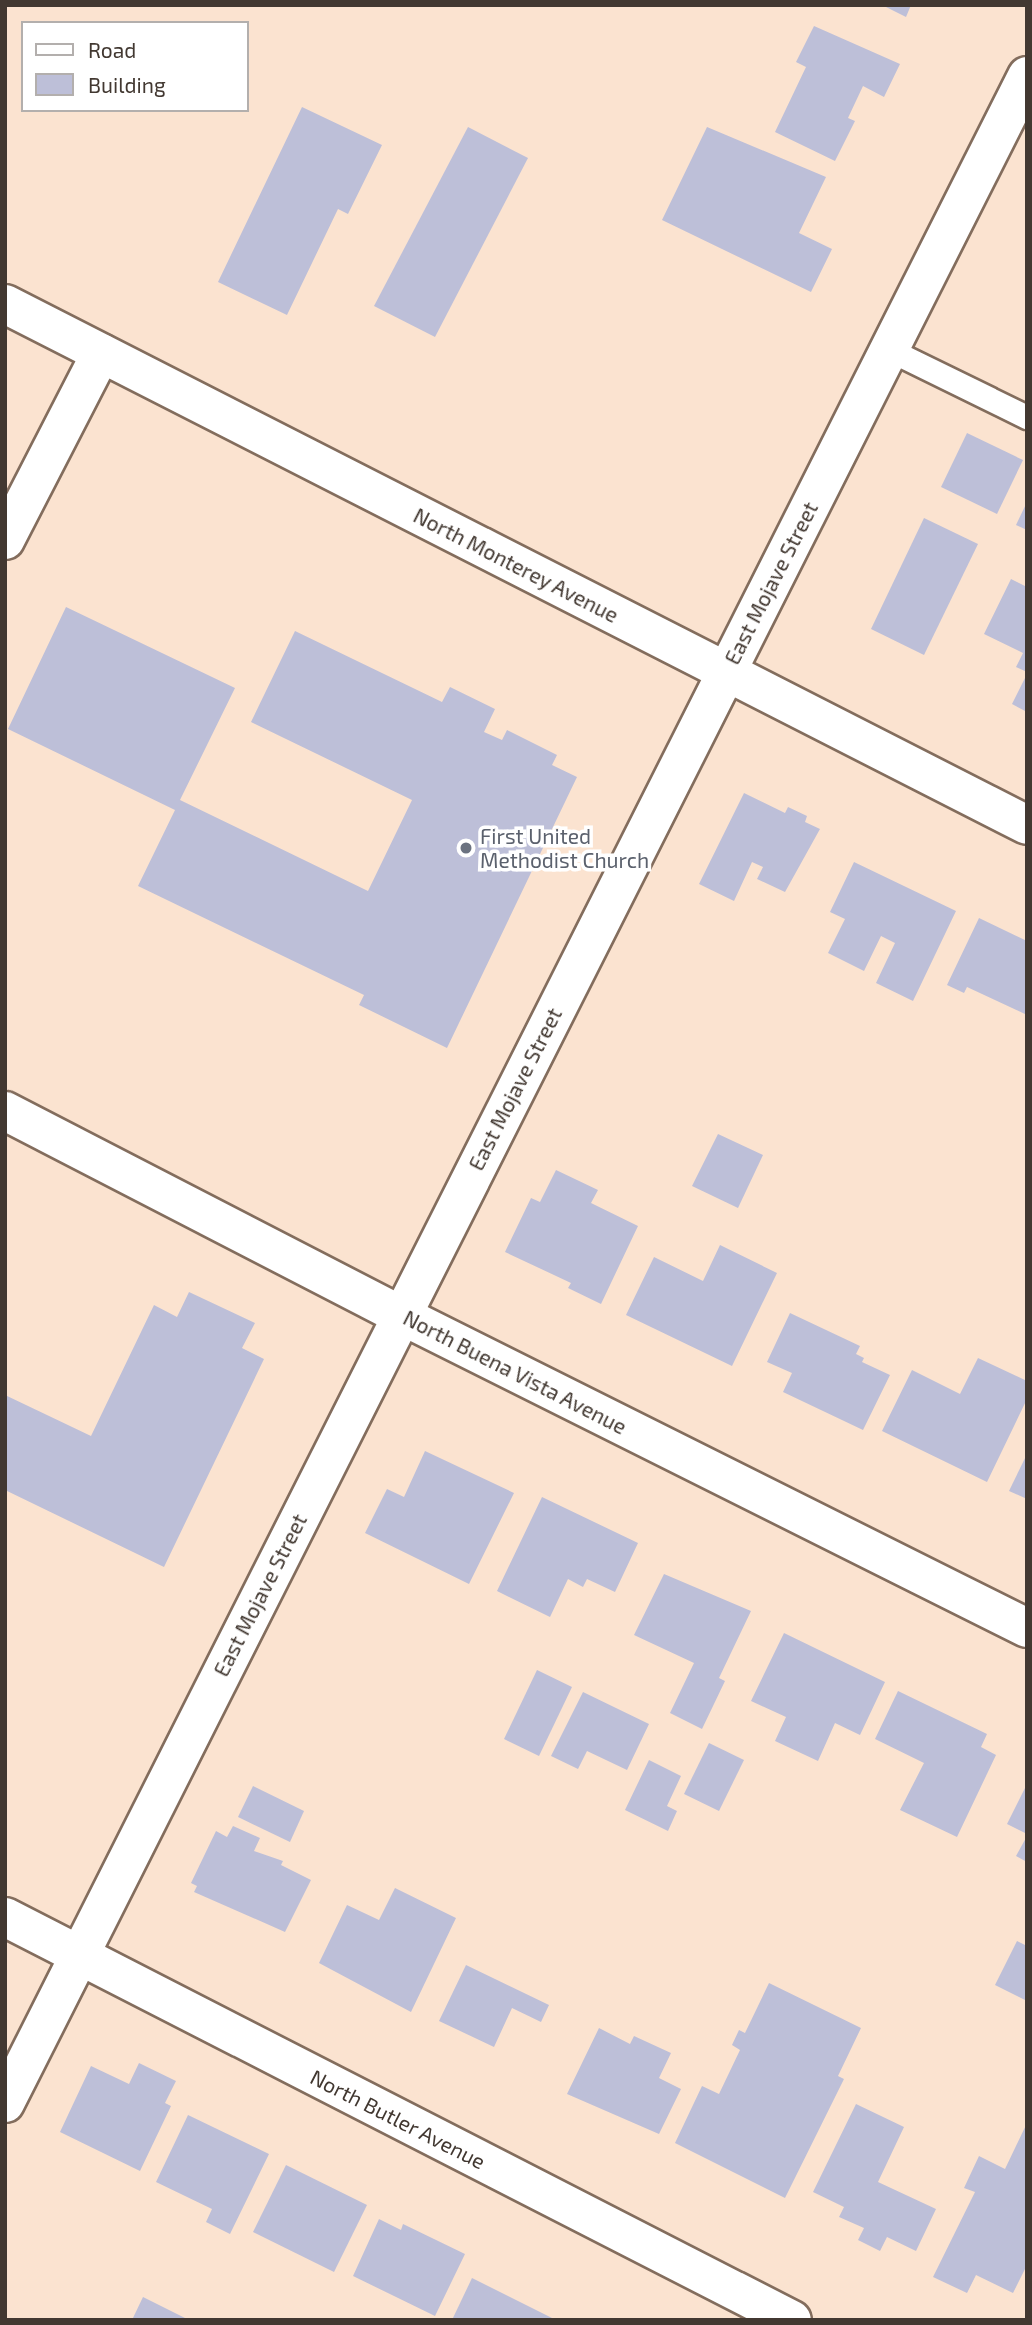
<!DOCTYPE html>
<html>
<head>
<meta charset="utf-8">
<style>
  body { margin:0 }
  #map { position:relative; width:1032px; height:2325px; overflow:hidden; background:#fbe3d0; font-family:"Exo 2",sans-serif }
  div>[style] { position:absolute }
  .building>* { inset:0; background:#bdbfd8 }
  .roads { filter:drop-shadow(2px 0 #836d5d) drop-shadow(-2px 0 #836d5d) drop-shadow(0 2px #836d5d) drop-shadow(0 -2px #836d5d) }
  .lane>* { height:23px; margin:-11.5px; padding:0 11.5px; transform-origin:11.5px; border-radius:11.5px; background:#fff }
  .street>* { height:38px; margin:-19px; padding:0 19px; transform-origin:19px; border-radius:19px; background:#fff }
  .secondary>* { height:38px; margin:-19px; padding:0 19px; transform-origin:19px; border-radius:19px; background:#fff }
  .dots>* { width:19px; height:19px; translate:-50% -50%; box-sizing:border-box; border:4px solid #fff; border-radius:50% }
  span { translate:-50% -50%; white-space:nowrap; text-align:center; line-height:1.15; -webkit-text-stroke:7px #fff; paint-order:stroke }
  .street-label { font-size:21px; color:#423831 }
  .worship-label { font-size:21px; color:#5b616d }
  .left { translate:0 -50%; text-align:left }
  .frame { position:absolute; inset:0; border:7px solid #423831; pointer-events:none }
  .legend { position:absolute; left:21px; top:21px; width:228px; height:91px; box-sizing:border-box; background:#fff; border:2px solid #b3afad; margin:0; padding:9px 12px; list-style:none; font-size:21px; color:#423831 }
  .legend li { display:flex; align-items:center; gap:14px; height:35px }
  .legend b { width:35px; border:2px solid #b3afad }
</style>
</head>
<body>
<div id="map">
  <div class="building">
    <div style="clip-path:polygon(882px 5px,911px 5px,906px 17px)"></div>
    <div style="clip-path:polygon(814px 26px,900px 64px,884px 97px,863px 86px,848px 118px,855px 121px,835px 161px,775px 132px,806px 67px,796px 62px)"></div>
    <div style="clip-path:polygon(302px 107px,382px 145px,348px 214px,338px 209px,287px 315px,218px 282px)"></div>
    <div style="clip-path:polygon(468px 127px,528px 158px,435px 337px,374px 306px)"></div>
    <div style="clip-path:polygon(707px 127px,826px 177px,799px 233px,832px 249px,811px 292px,662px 220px)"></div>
    <div style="clip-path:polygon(967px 433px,1023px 460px,997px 514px,941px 487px)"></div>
    <div style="clip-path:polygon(1027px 502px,1027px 530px,1016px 525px)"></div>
    <div style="clip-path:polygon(924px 518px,978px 544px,924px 655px,871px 629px)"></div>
    <div style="clip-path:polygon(1011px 579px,1027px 587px,1027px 672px,1016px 667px,1023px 653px,984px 634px)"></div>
    <div style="clip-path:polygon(66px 607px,235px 688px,180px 800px,368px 891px,412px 800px,251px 722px,295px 631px,442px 702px,450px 687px,495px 709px,484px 732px,502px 740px,507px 730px,557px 755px,552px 765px,577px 777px,447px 1048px,359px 1005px,364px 995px,138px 886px,175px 810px,8px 729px)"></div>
    <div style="clip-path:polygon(1027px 674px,1027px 712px,1012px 704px)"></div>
    <div style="clip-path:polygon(744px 793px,785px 813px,788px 807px,807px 816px,805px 822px,820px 829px,785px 892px,757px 879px,763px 867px,752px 862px,734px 901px,699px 884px)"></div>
    <div style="clip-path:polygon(854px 862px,956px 911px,913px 1001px,876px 983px,895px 943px,881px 936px,864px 971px,828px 953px,845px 919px,830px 912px)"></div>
    <div style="clip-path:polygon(979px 918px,1027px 941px,1027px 1015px,967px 987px,964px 993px,947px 985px)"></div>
    <div style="clip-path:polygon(718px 1134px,763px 1155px,738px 1208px,692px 1186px)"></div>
    <div style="clip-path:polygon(556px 1170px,598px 1190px,591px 1203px,638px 1226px,601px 1304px,568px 1288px,571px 1283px,505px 1252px,531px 1198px,540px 1202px)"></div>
    <div style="clip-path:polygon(720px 1245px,777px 1273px,732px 1366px,626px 1315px,654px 1257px,703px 1281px)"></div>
    <div style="clip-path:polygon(189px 1292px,255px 1323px,242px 1348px,264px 1359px,164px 1567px,5px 1490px,5px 1395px,91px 1436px,154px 1305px,177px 1317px)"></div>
    <div style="clip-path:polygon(790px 1313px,860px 1346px,856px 1354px,864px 1358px,862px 1362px,890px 1375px,863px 1430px,783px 1392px,792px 1373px,767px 1362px)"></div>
    <div style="clip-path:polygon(978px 1358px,1027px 1381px,1027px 1399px,987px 1482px,882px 1431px,912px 1370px,960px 1394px)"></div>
    <div style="clip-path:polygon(425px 1451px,514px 1493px,469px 1584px,365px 1533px,387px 1489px,404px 1497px)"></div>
    <div style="clip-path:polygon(1027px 1454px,1027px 1499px,1009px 1491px)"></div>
    <div style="clip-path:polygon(542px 1497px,638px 1543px,615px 1592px,587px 1579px,583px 1587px,568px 1579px,550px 1617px,497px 1591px)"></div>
    <div style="clip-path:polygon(664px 1574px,751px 1611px,719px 1678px,725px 1681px,702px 1729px,670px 1713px,694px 1663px,634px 1635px)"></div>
    <div style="clip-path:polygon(784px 1633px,885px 1682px,860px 1735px,835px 1723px,818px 1761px,775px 1741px,786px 1717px,751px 1701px)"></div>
    <div style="clip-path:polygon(537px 1670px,572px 1687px,539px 1756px,504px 1739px)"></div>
    <div style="clip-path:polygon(898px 1691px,987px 1734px,981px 1747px,996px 1755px,957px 1837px,900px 1810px,924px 1763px,875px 1739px)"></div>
    <div style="clip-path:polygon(583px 1692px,649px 1724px,627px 1770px,587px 1751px,578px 1769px,551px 1756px)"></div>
    <div style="clip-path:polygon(709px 1743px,744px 1760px,719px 1811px,684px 1794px)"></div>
    <div style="clip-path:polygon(649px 1760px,681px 1776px,667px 1806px,677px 1811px,668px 1831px,625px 1810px)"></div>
    <div style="clip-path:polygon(1027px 1784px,1027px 1834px,1007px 1824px)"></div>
    <div style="clip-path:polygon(253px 1786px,304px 1811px,290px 1842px,238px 1817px)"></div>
    <div style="clip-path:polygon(233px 1826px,260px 1838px,254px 1851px,283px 1861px,281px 1865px,311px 1880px,285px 1932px,194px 1892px,197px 1886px,191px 1883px,216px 1831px,227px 1837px)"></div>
    <div style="clip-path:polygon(1027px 1836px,1027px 1862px,1016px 1856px)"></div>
    <div style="clip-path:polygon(395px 1888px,456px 1918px,411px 2012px,319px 1963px,347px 1905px,379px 1920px)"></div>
    <div style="clip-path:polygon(1017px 1941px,1027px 1946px,1027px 2001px,995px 1985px)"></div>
    <div style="clip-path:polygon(466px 1965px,549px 2005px,541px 2022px,512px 2008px,494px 2047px,439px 2021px)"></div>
    <div style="clip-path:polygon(769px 1983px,861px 2028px,838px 2076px,844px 2079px,785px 2198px,675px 2143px,702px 2086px,719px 2094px,740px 2050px,732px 2045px,739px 2030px,745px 2033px)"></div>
    <div style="clip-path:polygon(599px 2028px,630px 2044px,634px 2036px,671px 2053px,659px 2078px,681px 2089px,659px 2134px,567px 2094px)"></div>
    <div style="clip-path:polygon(139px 2063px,176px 2081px,165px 2103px,171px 2106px,140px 2171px,60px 2132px,91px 2066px,129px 2084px)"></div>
    <div style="clip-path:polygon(856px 2104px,904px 2127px,878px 2182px,936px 2209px,916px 2251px,887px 2237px,880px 2251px,858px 2240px,864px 2228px,839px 2217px,844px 2207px,813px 2192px)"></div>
    <div style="clip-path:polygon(188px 2115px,269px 2154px,230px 2234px,206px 2222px,212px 2209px,156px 2182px)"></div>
    <div style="clip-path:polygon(1027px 2123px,1027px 2265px,1013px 2293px,976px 2275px,967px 2293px,933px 2277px,975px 2192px,964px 2188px,979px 2156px,1005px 2169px)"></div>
    <div style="clip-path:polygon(286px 2165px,367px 2205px,334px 2272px,253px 2232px)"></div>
    <div style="clip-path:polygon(379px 2219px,401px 2230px,403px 2224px,465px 2254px,435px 2316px,353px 2276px)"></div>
    <div style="clip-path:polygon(472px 2278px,556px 2320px,452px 2320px)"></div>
    <div style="clip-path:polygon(143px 2297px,189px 2320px,132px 2320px)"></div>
  </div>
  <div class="roads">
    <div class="lane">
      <div style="left:890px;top:350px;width:153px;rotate:26.1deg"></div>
    </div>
    <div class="street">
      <div style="left:5px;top:304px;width:1147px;rotate:27.01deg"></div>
      <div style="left:5px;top:540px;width:210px;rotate:-62.8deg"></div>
      <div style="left:5px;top:1111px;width:445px;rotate:27.3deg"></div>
      <div style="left:401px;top:1315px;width:700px;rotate:26.57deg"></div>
      <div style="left:5px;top:2103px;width:2270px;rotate:-63.24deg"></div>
    </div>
    <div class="secondary">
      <div style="left:5px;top:1917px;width:884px;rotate:27.12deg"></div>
    </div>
  </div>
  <div class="dots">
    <div style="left:466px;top:848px;background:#6b7280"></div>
  </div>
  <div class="street-label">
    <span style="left:516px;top:565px;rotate:27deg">North Monterey Avenue</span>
    <span style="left:771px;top:583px;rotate:-63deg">East Mojave Street</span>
    <span style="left:515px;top:1089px;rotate:-63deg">East Mojave Street</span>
    <span style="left:515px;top:1372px;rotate:27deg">North Buena Vista Avenue</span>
    <span style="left:260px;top:1595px;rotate:-63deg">East Mojave Street</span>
    <span style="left:398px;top:2119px;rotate:27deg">North Butler Avenue</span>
  </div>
  <div class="worship-label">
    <span class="left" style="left:480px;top:848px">First United<br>Methodist Church</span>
  </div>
  <div class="frame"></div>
  <ul class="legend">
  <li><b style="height:9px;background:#fff"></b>Road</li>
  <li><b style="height:19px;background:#bdbfd8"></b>Building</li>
  </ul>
</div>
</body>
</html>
